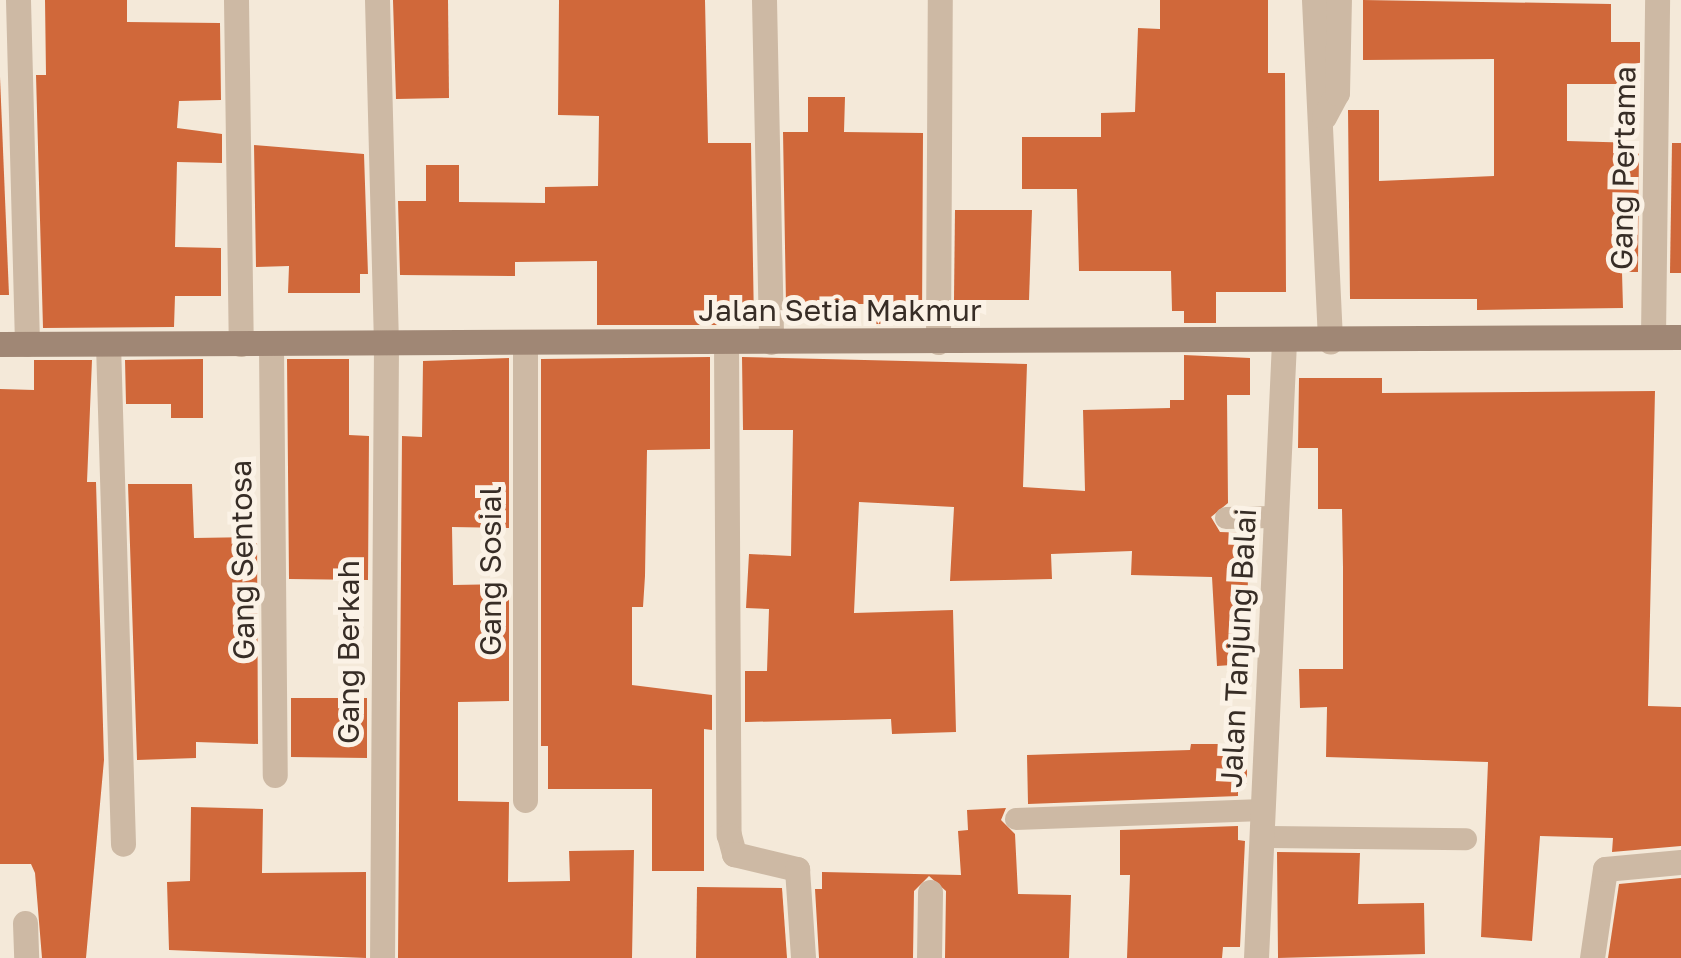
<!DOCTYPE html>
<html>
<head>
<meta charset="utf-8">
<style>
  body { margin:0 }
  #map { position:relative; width:1681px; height:958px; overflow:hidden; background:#f4e9d9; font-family:"Golos Text",sans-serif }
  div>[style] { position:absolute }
  .building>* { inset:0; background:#d0683a }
  .service>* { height:22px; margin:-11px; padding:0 11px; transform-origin:11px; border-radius:11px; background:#cdb9a4 }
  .minor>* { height:25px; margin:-12.5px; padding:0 12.5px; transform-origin:12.5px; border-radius:12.5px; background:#cdb9a4 }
  .tertiary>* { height:25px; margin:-12.5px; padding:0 12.5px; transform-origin:12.5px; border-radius:12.5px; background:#cdb9a4 }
  .secondary>* { height:25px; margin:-12.5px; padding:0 12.5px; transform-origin:12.5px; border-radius:12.5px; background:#a08775 }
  span { translate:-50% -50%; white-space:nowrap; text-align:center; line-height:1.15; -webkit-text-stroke:10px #fbf2e6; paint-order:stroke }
  .street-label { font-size:30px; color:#372d26 }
</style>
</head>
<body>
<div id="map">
  <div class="building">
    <div style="clip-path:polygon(45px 0,127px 0,127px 22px,220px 23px,221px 100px,179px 101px,177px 128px,222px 134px,222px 163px,177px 162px,175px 247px,221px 248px,221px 296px,175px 296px,174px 327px,43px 328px,36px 75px,46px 75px)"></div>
    <div style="clip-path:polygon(393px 0,448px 0,449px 98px,396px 99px)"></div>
    <div style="clip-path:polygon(559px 0,705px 0,708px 143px,751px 143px,754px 325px,597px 325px,597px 261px,515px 262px,515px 276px,400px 275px,398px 201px,426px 201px,426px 165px,459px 165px,459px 202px,545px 203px,545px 187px,598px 186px,599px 116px,558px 115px)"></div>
    <div style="clip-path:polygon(1160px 0,1268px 0,1268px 73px,1285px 73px,1286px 292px,1216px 292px,1216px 323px,1184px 323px,1184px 311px,1172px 311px,1171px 271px,1079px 271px,1077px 189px,1022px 189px,1022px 137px,1101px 137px,1101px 113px,1135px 112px,1138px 28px,1160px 29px)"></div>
    <div style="clip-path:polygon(1363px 0,1611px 4px,1611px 42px,1640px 42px,1640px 84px,1567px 84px,1567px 141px,1639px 143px,1638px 272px,1622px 272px,1623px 308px,1477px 310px,1477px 299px,1350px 299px,1348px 110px,1379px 110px,1379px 181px,1494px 176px,1494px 59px,1363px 60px)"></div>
    <div style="clip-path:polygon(0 77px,9px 295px,0 295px)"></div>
    <div style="clip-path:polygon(808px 97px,845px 97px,844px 132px,923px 133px,922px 324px,874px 324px,875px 304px,786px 304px,783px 132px,808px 132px)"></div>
    <div style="clip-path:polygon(1672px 143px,1681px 143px,1681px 273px,1670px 273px)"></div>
    <div style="clip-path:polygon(254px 145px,364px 154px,368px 274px,360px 274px,360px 293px,288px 293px,289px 266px,256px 267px)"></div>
    <div style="clip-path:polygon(955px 210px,1032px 210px,1029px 300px,954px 300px)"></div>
    <div style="clip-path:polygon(1184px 355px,1250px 358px,1250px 395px,1227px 395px,1228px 503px,1211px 517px,1220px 532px,1249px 533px,1246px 664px,1217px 666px,1212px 577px,1131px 575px,1132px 551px,1051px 554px,1052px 579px,950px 581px,954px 507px,859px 502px,854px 613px,953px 610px,956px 732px,892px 734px,891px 719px,745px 722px,745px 671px,767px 671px,769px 609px,746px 608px,749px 554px,791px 556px,793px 430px,743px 430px,742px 357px,1027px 364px,1023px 487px,1085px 491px,1083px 410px,1170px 408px,1170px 400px,1184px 400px)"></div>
    <div style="clip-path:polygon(710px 357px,710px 449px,647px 450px,645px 576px,643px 607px,632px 607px,632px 685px,712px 695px,712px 730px,704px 729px,704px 871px,652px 871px,652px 789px,548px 789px,548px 746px,541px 746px,541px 359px)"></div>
    <div style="clip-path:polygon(509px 358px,509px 528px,452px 527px,453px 585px,509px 584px,509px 701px,458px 702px,458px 801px,509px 802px,508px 882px,570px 881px,569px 851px,634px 850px,632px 958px,398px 958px,402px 436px,422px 437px,423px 361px)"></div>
    <div style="clip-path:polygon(203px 359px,203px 418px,171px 418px,171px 404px,126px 404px,125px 360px)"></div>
    <div style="clip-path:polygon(287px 359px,349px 359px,349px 435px,369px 436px,368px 580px,289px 579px)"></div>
    <div style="clip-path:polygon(34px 360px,92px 360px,87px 482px,96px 482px,104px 760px,86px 958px,42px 958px,35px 873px,31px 864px,0 864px,0 389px,34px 390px)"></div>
    <div style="clip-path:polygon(1299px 378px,1382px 378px,1382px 393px,1655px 391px,1648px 706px,1681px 707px,1681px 846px,1612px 852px,1613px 838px,1540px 836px,1532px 941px,1481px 937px,1488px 762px,1326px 757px,1327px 707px,1300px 708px,1299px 669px,1343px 669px,1343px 568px,1342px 509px,1318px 509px,1318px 448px,1298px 448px)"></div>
    <div style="clip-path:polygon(128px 484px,192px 484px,194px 538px,257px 537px,258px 744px,196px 742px,196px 758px,137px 760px)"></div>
    <div style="clip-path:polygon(291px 698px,367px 698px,367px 758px,291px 757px)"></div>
    <div style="clip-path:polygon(1191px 744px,1247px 744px,1247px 784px,1238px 784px,1238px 796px,1028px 804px,1027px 755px,1190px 750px)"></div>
    <div style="clip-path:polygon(191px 807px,263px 809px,262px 873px,366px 872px,366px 958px,169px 950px,167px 882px,190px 881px)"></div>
    <div style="clip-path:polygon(1006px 808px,1001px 820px,1015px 834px,1018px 894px,1071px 895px,1069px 958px,945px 958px,946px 891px,929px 876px,914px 891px,913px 958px,819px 958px,815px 889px,822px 889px,822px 872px,961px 875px,958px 831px,968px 830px,967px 810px)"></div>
    <div style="clip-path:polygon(1238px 826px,1238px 840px,1245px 841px,1240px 947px,1223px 947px,1222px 958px,1127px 958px,1130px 875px,1120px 875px,1120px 830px)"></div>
    <div style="clip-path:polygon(1277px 852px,1360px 853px,1358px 904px,1424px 903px,1425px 954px,1278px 958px)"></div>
    <div style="clip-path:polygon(1681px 878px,1681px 958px,1608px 958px,1619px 884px)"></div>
    <div style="clip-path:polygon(697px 887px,782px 888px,787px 958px,696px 958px)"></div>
  </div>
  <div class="service">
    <div style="left:1226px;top:518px;width:50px;rotate:-1.1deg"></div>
    <div style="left:1016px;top:819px;width:247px;rotate:-2.1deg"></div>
    <div style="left:1261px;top:837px;width:205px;rotate:0.6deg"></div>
  </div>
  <div class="minor">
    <div style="left:18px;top:0;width:344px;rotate:88.5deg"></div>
    <div style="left:236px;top:0;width:344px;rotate:89.2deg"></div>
    <div style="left:377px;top:0;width:345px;rotate:88.5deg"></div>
    <div style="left:386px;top:345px;width:613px;rotate:90.37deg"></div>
    <div style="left:764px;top:0;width:342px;rotate:88.8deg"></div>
    <div style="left:1314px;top:0;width:342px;rotate:87.3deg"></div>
    <div style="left:1324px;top:117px;width:27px;rotate:-62deg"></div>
    <div style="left:1337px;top:93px;width:93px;rotate:-88.8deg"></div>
    <div style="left:1653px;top:337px;width:337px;rotate:-89.3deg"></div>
    <div style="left:726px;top:342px;width:493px;rotate:89.7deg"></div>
    <div style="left:729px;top:835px;width:20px;rotate:75deg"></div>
    <div style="left:734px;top:854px;width:65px;rotate:13.4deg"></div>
    <div style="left:797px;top:869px;width:89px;rotate:86.1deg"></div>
    <div style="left:938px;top:342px;width:342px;rotate:-89.7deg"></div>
    <div style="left:525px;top:343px;width:457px;rotate:90deg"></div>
    <div style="left:108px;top:344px;width:500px;rotate:88.28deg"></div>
    <div style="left:271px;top:345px;width:430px;rotate:89.5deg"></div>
    <div style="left:25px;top:923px;width:35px;rotate:88deg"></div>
    <div style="left:929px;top:958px;width:66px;rotate:-89.1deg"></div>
    <div style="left:1592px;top:958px;width:90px;rotate:-81.7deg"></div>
    <div style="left:1605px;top:869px;width:76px;rotate:-5.3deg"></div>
  </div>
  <div class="tertiary">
    <div style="left:1256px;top:958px;width:617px;rotate:-87.4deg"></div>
  </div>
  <div class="secondary">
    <div style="left:0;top:344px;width:1681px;rotate:-0.24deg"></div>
  </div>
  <div class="street-label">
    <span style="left:1623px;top:168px;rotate:-89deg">Gang Pertama</span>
    <span style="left:840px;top:310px">Jalan Setia Makmur</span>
    <span style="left:242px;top:560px;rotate:-91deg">Gang Sentosa</span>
    <span style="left:490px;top:571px;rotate:-90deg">Gang Sosial</span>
    <span style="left:1238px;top:648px;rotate:-87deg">Jalan Tanjung Balai</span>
    <span style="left:348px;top:652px;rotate:-90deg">Gang Berkah</span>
  </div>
</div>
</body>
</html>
